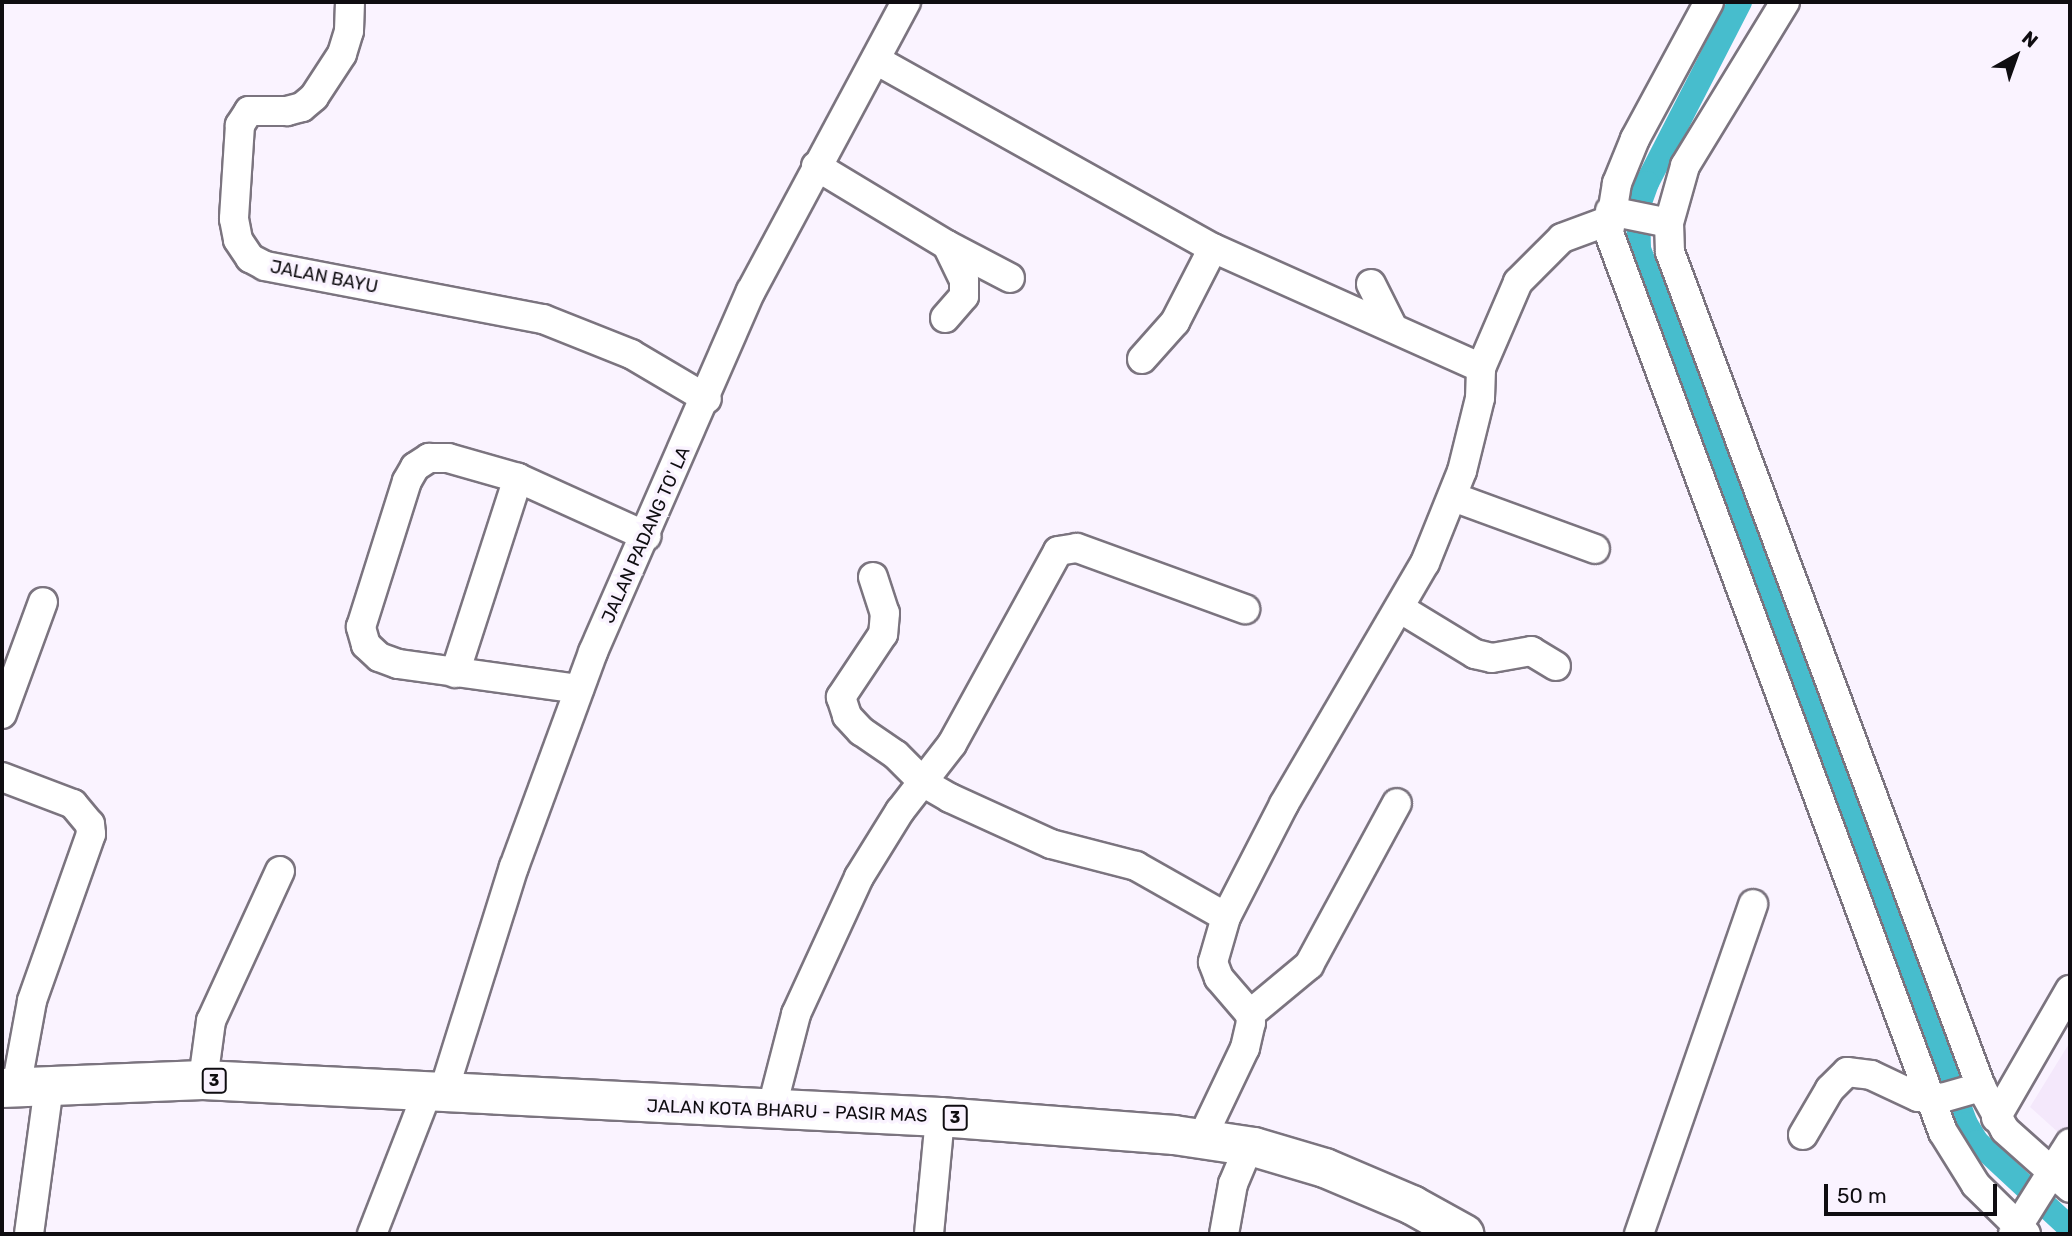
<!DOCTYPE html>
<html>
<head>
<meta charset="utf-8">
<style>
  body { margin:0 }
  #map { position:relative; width:2072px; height:1236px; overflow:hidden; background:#faf3ff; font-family:Rubik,sans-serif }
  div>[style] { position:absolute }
  .built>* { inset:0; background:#f4e8fb }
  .canal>* { height:24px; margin:-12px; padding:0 12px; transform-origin:12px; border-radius:12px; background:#47bdcd }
  .roads { filter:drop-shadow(2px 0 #7b747f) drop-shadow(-2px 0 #7b747f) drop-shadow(0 2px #7b747f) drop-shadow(0 -2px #7b747f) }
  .minor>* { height:28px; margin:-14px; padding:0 14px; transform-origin:14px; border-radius:14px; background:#fff }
  .highway>* { height:38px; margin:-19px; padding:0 19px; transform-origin:19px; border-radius:19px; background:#fff }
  span { translate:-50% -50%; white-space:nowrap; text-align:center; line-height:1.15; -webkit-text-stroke:7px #faf3ff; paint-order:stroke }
  .shield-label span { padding:2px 5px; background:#faf3ff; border:2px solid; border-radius:5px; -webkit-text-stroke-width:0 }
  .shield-label { font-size:16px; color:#0f0d11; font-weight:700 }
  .street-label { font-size:18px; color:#0f0d11 }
  .frame { position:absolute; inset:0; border:4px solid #0f0d11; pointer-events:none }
  .north { position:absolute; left:1981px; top:21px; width:70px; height:70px; -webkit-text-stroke:5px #faf3ff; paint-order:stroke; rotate:40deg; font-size:19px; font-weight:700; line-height:28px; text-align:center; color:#0f0d11 }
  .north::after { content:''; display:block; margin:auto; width:24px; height:32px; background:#0f0d11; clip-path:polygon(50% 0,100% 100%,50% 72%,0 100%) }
  .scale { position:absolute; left:1824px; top:1184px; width:173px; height:32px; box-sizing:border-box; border:4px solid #0f0d11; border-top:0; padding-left:9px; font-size:21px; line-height:24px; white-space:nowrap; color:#0f0d11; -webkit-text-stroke:5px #faf3ff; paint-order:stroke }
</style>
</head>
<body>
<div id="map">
  <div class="built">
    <div style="clip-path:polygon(2070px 1042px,2070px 1143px,2030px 1107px)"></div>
  </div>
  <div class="canal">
    <div style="left:1740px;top:2px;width:203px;rotate:117.2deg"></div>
    <div style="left:1647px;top:183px;width:27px;rotate:110deg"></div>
    <div style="left:1638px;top:208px;width:41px;rotate:88.6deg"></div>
    <div style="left:1639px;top:249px;width:934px;rotate:69.51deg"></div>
    <div style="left:1966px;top:1124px;width:21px;rotate:59deg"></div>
    <div style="left:1977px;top:1142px;width:127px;rotate:42.8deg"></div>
  </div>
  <div class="roads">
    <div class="minor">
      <div style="left:350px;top:2px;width:29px;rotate:92deg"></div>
      <div style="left:349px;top:31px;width:24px;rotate:107deg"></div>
      <div style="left:342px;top:54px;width:51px;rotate:123.1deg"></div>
      <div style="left:314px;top:97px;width:16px;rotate:140deg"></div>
      <div style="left:302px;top:107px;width:16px;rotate:165deg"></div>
      <div style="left:287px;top:111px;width:38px;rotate:180deg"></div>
      <div style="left:249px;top:111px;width:17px;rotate:123deg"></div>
      <div style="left:240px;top:125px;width:94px;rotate:93.7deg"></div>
      <div style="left:234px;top:219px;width:21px;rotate:79deg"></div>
      <div style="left:238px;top:240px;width:22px;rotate:56deg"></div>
      <div style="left:250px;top:258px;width:17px;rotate:28deg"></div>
      <div style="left:265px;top:266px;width:283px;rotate:10.8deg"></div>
      <div style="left:543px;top:319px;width:95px;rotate:21.7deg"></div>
      <div style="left:631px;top:354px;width:88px;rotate:30.6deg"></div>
      <div style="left:1709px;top:2px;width:156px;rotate:118.4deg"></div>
      <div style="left:1635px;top:139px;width:48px;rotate:112.2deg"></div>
      <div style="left:1617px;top:183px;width:51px;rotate:99.1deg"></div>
      <div style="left:1609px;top:233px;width:959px;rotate:69.62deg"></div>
      <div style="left:1943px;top:1132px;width:62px;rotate:58.1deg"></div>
      <div style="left:1976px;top:1185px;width:70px;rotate:44.4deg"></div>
      <div style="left:1785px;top:2px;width:192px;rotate:121.4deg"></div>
      <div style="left:1685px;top:166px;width:59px;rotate:105.7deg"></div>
      <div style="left:1669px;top:223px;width:29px;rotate:88deg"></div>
      <div style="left:1670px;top:252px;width:891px;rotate:69.57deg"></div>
      <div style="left:1981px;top:1087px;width:49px;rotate:60.8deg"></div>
      <div style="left:2005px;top:1130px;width:87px;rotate:41.7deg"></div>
      <div style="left:876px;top:60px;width:386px;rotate:29.2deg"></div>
      <div style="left:1213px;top:248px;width:294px;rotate:24.1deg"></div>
      <div style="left:816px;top:166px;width:153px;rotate:31.1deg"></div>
      <div style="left:947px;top:245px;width:71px;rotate:27.6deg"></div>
      <div style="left:1610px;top:211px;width:60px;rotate:11.5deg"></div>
      <div style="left:1371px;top:284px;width:49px;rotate:63.4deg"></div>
      <div style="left:945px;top:318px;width:29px;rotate:-49deg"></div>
      <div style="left:964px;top:296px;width:16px;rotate:-90deg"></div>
      <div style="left:964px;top:280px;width:39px;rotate:-116deg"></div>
      <div style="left:1142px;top:359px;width:50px;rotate:-48.3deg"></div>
      <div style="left:1175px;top:322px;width:83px;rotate:-62.8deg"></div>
      <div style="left:1453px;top:497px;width:151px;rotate:20.1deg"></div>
      <div style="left:873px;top:577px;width:38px;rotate:72deg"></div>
      <div style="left:885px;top:613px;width:21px;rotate:95deg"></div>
      <div style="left:883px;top:634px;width:76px;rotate:123.7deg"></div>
      <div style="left:841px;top:697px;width:20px;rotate:72deg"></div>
      <div style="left:847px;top:716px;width:21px;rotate:47deg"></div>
      <div style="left:861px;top:731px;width:42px;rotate:34.4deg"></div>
      <div style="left:896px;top:755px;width:40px;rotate:45deg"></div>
      <div style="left:924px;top:783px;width:30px;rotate:30deg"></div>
      <div style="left:950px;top:798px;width:111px;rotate:24.5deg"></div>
      <div style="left:1051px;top:844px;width:88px;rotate:14.5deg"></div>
      <div style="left:1136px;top:866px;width:103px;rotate:29.5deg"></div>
      <div style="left:1401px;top:609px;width:87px;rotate:31.3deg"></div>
      <div style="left:1475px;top:654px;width:17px;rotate:13deg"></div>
      <div style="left:1492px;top:658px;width:40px;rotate:-10deg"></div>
      <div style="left:1531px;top:651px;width:29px;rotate:31deg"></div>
      <div style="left:455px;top:673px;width:205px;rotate:-72.1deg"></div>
      <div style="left:579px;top:689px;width:183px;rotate:-172.1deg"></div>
      <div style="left:398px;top:664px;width:20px;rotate:-160deg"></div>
      <div style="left:379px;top:657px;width:18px;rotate:-137deg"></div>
      <div style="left:366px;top:645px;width:19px;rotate:-106deg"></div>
      <div style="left:361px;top:627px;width:153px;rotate:-72.5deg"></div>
      <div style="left:407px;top:481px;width:16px;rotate:-60deg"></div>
      <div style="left:415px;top:467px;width:17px;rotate:-33deg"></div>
      <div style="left:429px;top:458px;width:19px"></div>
      <div style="left:448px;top:458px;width:73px;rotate:15.9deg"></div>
      <div style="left:518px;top:478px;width:141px;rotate:24.4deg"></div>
      <div style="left:2px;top:714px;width:119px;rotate:-69.9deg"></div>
      <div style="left:2px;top:777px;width:76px;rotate:20.8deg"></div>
      <div style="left:73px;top:804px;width:26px;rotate:50deg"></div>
      <div style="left:90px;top:824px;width:10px;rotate:84deg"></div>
      <div style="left:91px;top:834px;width:177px;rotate:109.5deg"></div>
      <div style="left:32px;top:1001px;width:88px;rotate:100.4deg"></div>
      <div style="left:1250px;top:1014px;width:77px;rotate:-39.7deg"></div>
      <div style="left:1309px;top:965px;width:184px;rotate:-61.5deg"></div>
      <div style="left:203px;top:1080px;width:60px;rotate:-82.3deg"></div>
      <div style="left:211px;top:1021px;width:165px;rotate:-65.3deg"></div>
      <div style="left:443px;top:1093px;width:237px;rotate:-72.6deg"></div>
      <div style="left:514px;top:867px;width:229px;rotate:-69.8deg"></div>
      <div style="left:593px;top:652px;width:394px;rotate:-66.4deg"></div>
      <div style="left:751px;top:291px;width:328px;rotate:-61.8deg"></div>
      <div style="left:771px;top:1111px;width:100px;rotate:-75.5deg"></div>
      <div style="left:796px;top:1014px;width:151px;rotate:-65.3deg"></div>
      <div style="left:859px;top:877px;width:78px;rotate:-58.2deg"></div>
      <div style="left:900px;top:811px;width:85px;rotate:-52.2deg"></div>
      <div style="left:952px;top:744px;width:220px;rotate:-61.2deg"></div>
      <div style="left:1058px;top:551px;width:19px;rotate:-9deg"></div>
      <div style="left:1077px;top:548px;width:179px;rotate:20deg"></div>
      <div style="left:1996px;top:1118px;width:148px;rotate:-60deg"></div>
      <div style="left:1803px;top:1135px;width:53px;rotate:-59.6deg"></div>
      <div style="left:1830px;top:1089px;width:24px;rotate:-45deg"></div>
      <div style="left:1847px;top:1072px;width:24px;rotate:7deg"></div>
      <div style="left:1871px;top:1075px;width:52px;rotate:25.1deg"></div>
      <div style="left:1918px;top:1097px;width:24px;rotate:2deg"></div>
      <div style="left:1942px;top:1098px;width:41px;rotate:-15.8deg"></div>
      <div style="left:1202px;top:1138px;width:100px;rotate:-64.5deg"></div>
      <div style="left:1245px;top:1048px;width:26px;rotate:-77deg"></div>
      <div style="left:1251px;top:1023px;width:9px;rotate:-96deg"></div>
      <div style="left:1250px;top:1014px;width:48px;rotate:-130.7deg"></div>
      <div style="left:1219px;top:978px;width:17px;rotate:-111deg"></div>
      <div style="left:1213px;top:962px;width:47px;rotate:-73.9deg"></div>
      <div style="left:1226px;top:917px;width:127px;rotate:-62.8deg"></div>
      <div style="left:1284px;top:804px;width:279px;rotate:-59.7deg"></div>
      <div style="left:1425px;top:563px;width:99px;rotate:-68.1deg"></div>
      <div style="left:1462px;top:471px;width:75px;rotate:-76.1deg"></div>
      <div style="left:1480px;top:398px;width:30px;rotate:-88deg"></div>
      <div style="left:1481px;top:368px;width:94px;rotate:-66.7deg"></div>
      <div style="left:1518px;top:282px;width:62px;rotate:-45deg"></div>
      <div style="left:1562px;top:238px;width:49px;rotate:-20.3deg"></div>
      <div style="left:29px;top:1234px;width:148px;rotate:-82.3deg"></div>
      <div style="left:372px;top:1234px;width:151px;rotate:-68.7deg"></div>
      <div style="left:929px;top:1234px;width:118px;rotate:-84.6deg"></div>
      <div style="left:1224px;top:1234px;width:51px;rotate:-79.8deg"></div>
      <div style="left:1233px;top:1184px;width:41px;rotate:-67.2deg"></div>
      <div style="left:1639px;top:1234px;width:349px;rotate:-70.9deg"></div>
      <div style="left:2013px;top:1234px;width:107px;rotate:-57.9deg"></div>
    </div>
    <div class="highway">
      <div style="left:2px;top:1088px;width:201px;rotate:-2.3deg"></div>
      <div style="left:203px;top:1080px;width:738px;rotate:2.87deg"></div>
      <div style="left:940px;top:1117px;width:235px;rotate:4.4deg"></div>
      <div style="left:1174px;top:1135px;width:81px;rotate:8.5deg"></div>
      <div style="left:1254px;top:1147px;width:74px;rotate:16.5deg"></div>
      <div style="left:1325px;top:1168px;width:95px;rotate:23deg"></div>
      <div style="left:1412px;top:1205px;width:60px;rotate:29.1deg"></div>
    </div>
  </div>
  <div class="shield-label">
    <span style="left:214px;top:1081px">3</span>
    <span style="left:955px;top:1118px">3</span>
  </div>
  <div class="street-label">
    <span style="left:324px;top:277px;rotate:11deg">JALAN BAYU</span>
    <span style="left:646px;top:535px;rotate:-66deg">JALAN PADANG TO' LA</span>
    <span style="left:787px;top:1111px;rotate:2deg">JALAN KOTA BHARU - PASIR MAS</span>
  </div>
  <div class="frame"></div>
  <div class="north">N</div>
  <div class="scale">50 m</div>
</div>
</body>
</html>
